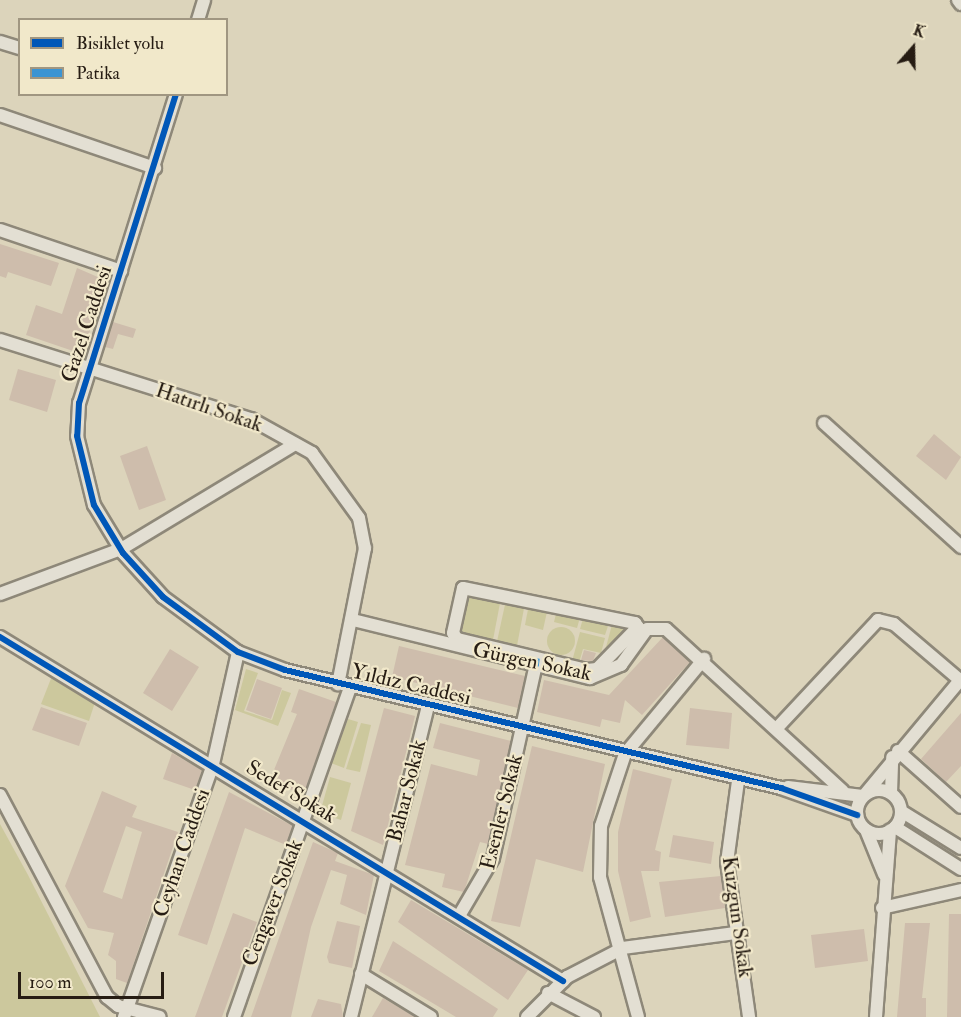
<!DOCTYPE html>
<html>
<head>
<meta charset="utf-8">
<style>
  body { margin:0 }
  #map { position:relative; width:961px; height:1017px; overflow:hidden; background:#dcd4bb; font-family:"IM FELL Double Pica",serif }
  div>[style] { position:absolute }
  .green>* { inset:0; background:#ccc89d }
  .round { border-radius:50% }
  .building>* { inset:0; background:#cebdac }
  .roads { filter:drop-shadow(2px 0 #8e8879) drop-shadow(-2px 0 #8e8879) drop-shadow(0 2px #8e8879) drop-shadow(0 -2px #8e8879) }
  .minor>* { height:12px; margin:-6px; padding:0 6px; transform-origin:6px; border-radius:6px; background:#e3dfd3 }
  .minor>.ring { margin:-6px; padding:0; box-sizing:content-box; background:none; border:12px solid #e3dfd3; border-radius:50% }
  .quiet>* { height:4.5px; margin-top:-2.25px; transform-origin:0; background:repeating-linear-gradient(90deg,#3b94d3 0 9px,transparent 0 13.5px) }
  .cycleway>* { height:6px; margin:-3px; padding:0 3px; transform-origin:3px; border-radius:3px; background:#0057b8 }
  span { translate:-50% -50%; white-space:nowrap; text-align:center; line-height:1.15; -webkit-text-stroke:4.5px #f1e8ca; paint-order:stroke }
  .street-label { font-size:21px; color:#261c13 }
  .legend { position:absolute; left:18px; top:18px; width:210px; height:78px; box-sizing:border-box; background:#f1e8ca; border:2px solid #a09681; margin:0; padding:8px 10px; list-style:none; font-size:18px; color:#261c13 }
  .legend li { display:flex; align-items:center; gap:12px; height:30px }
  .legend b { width:30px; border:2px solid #a09681 }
  .north { position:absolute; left:883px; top:18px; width:60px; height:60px; -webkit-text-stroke:4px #f1e8ca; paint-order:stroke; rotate:20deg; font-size:16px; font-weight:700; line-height:24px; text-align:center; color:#261c13 }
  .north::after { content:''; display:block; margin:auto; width:21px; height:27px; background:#261c13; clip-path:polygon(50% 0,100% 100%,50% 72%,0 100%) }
  .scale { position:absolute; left:18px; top:972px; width:146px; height:27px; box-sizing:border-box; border:3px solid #261c13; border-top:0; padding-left:8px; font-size:18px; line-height:21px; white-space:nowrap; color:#261c13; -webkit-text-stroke:4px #f1e8ca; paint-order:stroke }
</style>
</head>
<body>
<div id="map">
  <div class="green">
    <div style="clip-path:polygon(463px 591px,501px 598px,492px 645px,460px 638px)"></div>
    <div style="clip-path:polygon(506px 600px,525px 603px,516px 651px,496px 646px)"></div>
    <div style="clip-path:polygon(529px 604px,548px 607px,543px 630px,525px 625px)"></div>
    <div style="clip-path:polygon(557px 610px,581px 614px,577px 628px,554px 622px)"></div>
    <div style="clip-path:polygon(584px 615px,610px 620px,605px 635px,580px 629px)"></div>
    <div style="clip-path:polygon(613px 621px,636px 626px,602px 662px)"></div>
    <div class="round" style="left:547px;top:627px;width:28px;height:28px"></div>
    <div style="clip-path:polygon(580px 632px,605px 638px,601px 653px,583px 649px,579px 663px,571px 665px)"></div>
    <div style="clip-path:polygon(246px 669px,258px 673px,244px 711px,272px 720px,282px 690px,291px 693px,278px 726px,235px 710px)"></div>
    <div style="clip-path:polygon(52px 676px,95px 702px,89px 721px,41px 704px)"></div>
    <div style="clip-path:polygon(348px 719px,358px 722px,344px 768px,331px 763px)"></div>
    <div style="clip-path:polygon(361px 723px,371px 725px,360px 772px,346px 769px)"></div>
    <div style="clip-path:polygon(330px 777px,351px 783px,341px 820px,320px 813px)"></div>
    <div style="clip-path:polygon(0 824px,28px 875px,100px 1017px,0 1017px)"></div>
  </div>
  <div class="building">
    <div style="clip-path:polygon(0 244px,59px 263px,51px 286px,8px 272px,6px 278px,0 276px)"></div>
    <div style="clip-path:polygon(77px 268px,107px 281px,82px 354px,26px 335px,36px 305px,62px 314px)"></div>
    <div style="clip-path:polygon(113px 322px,136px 329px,133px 338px,118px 334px,113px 349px,105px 347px)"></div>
    <div style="clip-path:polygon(18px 369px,56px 380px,47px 412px,9px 400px)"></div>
    <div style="clip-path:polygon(934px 434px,961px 457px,946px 480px,916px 456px)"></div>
    <div style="clip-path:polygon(147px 446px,166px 500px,139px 510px,120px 456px)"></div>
    <div style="clip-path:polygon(663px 637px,690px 662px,642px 715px,625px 700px,620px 723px,602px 719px,600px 727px,537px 712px,544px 680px,609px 695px)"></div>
    <div style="clip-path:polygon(399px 646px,525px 676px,518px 708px,392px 677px)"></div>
    <div style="clip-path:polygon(170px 649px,199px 667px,172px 711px,143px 693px)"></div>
    <div style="clip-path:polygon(584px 650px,596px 653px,593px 661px,581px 660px)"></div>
    <div style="clip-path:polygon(257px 679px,282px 688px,271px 719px,246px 710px)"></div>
    <div style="clip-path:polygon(299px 689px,336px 702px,304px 794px,269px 782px,297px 714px,291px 712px)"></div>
    <div style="clip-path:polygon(41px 707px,87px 723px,79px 746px,32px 730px)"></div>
    <div style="clip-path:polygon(384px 708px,415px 716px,383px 845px,351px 831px)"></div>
    <div style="clip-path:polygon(690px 708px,732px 713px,729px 749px,686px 745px)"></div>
    <div style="clip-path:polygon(961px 713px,961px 766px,946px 782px,921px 759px)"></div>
    <div style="clip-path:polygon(440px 723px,511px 741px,488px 844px,480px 842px,464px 892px,442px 887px,445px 874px,405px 865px,431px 764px,477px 776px,480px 760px,433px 748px)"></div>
    <div style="clip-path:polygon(532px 746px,605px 764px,583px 872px,536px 859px,520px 927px,491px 921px)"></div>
    <div style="clip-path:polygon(172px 753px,202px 770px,195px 790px,163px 779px)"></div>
    <div style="clip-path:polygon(633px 769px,672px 779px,655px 850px,661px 852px,659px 871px,641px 871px,651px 917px,630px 922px,618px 871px,618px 832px)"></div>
    <div style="clip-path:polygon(evenodd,102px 791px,137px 806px,132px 817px,178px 832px,127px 983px,116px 979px,116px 961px,108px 955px,114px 933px,88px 928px,65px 886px,102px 791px,126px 826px,142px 832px,122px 899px,103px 892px,126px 826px)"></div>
    <div style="clip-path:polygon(229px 792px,293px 826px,286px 845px,245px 828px,207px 945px,178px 935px)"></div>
    <div style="clip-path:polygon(673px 835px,714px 842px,711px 864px,669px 857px)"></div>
    <div style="clip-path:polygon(313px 842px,338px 853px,335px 861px,374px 875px,366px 915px,340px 904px,347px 875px,331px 870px,311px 927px,291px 1017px,251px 1017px)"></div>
    <div style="clip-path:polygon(721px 876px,725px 908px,665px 917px,659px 882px)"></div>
    <div style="clip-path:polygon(411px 900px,528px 970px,508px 1000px,398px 922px)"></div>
    <div style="clip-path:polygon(233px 913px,257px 922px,245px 954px,222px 1017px,195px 1017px)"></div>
    <div style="clip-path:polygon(949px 914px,961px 914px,961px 1017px,947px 1017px)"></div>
    <div style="clip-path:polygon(337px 921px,360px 926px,352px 968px,329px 963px,327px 957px)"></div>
    <div style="clip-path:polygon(905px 923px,930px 923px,922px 998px,926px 998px,926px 1017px,897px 1017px)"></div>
    <div style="clip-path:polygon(864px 929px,868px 961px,815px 968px,811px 935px)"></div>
    <div style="clip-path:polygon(393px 941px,498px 1009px,493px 1017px,456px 1017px,379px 971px)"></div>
    <div style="clip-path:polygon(383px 998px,415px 1017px,372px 1017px)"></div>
    <div style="clip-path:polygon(318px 999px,341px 1004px,343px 1017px,311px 1017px)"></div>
  </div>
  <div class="roads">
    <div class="minor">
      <div style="left:958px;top:0;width:5px;rotate:53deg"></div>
      <div style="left:198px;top:20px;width:21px;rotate:-73deg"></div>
      <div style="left:0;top:42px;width:21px;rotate:17deg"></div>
      <div style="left:176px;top:94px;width:324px;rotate:107.4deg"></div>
      <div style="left:79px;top:403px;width:33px;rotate:93deg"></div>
      <div style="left:77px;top:436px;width:71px;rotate:76.2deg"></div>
      <div style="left:94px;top:505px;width:56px;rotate:58.9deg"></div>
      <div style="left:123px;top:553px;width:59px;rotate:47.7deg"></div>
      <div style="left:163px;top:597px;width:93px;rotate:36.3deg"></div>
      <div style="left:238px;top:652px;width:50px;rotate:21deg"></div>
      <div style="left:285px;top:670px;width:510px;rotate:13.38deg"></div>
      <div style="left:781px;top:788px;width:81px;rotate:19.6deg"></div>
      <div style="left:0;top:115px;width:164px;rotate:18.9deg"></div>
      <div style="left:0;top:230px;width:128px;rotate:18.7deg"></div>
      <div style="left:0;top:340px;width:263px;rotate:17.5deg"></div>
      <div style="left:251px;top:419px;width:70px;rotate:29.1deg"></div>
      <div style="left:312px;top:453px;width:80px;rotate:54.1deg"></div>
      <div style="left:359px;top:518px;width:31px;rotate:79deg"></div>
      <div style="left:365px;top:548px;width:139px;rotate:101.2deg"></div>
      <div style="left:824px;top:423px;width:185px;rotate:42.1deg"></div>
      <div style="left:463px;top:588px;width:176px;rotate:11.5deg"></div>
      <div style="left:635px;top:623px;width:5px;rotate:53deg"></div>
      <div style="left:638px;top:627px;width:59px;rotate:134.3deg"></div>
      <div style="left:597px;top:669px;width:10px;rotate:174deg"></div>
      <div style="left:587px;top:670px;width:134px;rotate:-166.6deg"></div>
      <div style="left:457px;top:639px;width:7px;rotate:-124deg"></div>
      <div style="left:453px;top:633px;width:46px;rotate:-77.5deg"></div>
      <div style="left:0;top:594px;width:129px;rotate:-20.4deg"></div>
      <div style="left:121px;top:549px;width:203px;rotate:-31.1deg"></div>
      <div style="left:353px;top:620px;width:244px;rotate:13.8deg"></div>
      <div style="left:590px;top:678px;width:34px;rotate:-23deg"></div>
      <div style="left:621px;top:665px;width:44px;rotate:-54.2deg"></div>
      <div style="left:647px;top:629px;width:19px"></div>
      <div style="left:666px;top:629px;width:240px;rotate:42.5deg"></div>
      <div style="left:0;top:637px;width:660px;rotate:31.43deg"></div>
      <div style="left:777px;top:728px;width:148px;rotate:-46.9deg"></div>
      <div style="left:878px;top:620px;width:16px;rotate:14deg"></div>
      <div style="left:894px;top:624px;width:88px;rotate:40.4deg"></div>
      <div style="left:898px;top:751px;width:84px;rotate:41.6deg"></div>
      <div style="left:738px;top:781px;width:82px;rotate:97.7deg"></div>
      <div style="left:727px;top:862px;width:157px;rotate:81.9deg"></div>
      <div style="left:788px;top:787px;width:75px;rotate:6.9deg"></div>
      <div class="ring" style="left:857px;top:790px;width:32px;height:32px"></div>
      <div style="left:866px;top:793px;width:148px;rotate:-50.2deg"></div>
      <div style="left:891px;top:793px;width:36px;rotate:-88deg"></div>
      <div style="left:0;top:795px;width:229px;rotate:62.1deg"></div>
      <div style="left:107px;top:997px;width:14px;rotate:39deg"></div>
      <div style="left:118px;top:1006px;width:43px;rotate:14.7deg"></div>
      <div style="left:901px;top:811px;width:70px;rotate:31.7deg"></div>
      <div style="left:895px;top:827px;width:78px;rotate:32.5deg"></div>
      <div style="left:866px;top:830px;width:48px;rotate:67.8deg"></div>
      <div style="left:882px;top:908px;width:81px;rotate:-12.8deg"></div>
      <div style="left:459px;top:916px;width:67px;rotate:-59.6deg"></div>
      <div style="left:493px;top:858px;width:204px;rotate:-77.5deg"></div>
      <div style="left:361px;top:974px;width:82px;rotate:31.6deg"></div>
      <div style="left:548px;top:993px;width:52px;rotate:27.6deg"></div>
      <div style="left:124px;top:1017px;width:268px;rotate:-70.6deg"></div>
      <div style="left:213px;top:764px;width:115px;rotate:-77.4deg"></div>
      <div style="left:234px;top:1017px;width:349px;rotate:-70.6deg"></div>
      <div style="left:351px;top:1017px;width:321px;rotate:-76.1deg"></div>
      <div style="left:527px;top:1017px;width:57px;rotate:-45deg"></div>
      <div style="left:567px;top:977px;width:63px;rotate:-27.4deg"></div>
      <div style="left:623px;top:948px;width:113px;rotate:-7.6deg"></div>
      <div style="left:638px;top:1017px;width:145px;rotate:-105.2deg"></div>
      <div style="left:600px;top:877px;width:51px;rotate:-88.9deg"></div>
      <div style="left:601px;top:826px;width:76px;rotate:-71.6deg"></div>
      <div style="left:625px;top:754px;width:124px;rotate:-50.3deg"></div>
      <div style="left:876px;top:1017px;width:187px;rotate:-85.7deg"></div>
    </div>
  </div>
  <div class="quiet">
    <div style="left:536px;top:666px;width:8px;rotate:-83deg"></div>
  </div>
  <div class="cycleway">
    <div style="left:176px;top:94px;width:324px;rotate:107.4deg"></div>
    <div style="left:79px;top:403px;width:33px;rotate:93deg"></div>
    <div style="left:77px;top:436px;width:71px;rotate:76.2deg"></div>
    <div style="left:94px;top:505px;width:56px;rotate:58.9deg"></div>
    <div style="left:123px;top:553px;width:59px;rotate:47.7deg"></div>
    <div style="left:163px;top:597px;width:93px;rotate:36.3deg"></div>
    <div style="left:238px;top:652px;width:50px;rotate:21deg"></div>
    <div style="left:285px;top:670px;width:510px;rotate:13.38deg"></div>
    <div style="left:781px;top:788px;width:81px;rotate:19.6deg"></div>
    <div style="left:0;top:637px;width:660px;rotate:31.43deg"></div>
  </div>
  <div class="street-label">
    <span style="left:87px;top:324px;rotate:-72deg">Gazel Caddesi</span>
    <span style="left:209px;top:408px;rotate:19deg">Hatırlı Sokak</span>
    <span style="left:532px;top:662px;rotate:12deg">Gürgen Sokak</span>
    <span style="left:411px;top:685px;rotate:13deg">Yıldız Caddesi</span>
    <span style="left:407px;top:791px;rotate:-76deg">Bahar Sokak</span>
    <span style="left:291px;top:792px;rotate:31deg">Sedef Sokak</span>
    <span style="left:502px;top:812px;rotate:-76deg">Esenler Sokak</span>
    <span style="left:182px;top:853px;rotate:-71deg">Ceyhan Caddesi</span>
    <span style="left:273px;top:903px;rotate:-69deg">Cengaver Sokak</span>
    <span style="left:737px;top:917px;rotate:82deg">Kuzgun Sokak</span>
  </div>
  <ul class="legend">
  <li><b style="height:8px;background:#0057b8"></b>Bisiklet yolu</li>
  <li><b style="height:8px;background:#3b94d3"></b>Patika</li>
  </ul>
  <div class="north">K</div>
  <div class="scale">100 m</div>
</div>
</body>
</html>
